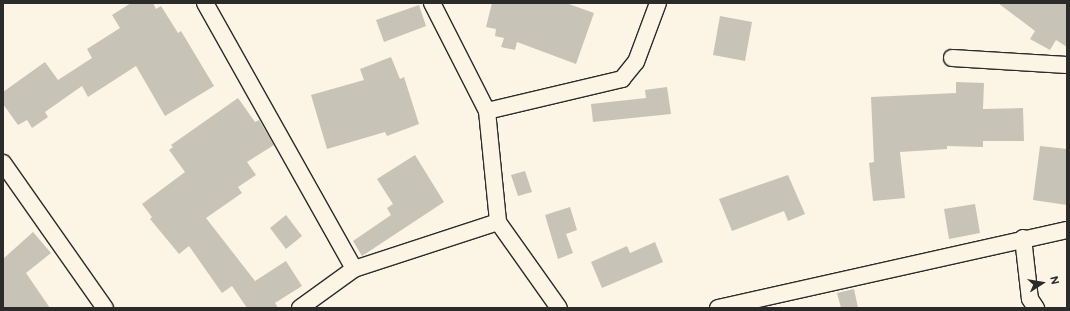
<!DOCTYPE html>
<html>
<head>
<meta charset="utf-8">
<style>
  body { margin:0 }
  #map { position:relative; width:1070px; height:311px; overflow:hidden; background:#fcf5e5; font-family:"Balsamiq Sans",sans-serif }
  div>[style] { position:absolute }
  .building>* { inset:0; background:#c8c3b7 }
  .roads { filter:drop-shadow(1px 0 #2b2b2b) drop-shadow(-1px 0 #2b2b2b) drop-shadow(0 1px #2b2b2b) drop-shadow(0 -1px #2b2b2b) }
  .minor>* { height:16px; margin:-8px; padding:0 8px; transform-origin:8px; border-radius:8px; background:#fcf5e5 }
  span { translate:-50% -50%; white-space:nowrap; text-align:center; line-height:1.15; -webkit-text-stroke:3px #fcf5e5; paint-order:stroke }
  .frame { position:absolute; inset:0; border:4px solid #2b2b2b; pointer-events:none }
  .north { position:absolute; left:1022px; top:263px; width:40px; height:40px; -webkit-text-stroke:3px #fcf5e5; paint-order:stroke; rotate:78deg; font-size:11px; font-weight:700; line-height:16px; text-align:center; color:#2b2b2b }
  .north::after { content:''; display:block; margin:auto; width:14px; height:18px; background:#2b2b2b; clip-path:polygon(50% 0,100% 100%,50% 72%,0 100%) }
</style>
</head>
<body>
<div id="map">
  <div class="building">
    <div style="clip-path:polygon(131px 3px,153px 3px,156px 9px,161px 6px,178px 33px,181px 31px,214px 86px,165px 116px,136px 66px,88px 97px,82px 86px,45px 112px,48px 117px,32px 128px,27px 120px,18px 125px,3px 104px,3px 92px,45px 62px,58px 80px,92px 58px,87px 49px,120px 28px,112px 15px)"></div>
    <div style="clip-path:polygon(492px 3px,566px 3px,594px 13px,576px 64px,517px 42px,515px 50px,501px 47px,504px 38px,495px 36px,496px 29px,486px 27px)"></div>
    <div style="clip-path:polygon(998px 3px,1067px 3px,1067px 47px,1056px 40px,1050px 50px,1030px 39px,1035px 31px)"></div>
    <div style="clip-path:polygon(419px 5px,426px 26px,384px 42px,376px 20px)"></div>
    <div style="clip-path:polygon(720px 16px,752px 22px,745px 61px,713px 55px)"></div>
    <div style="clip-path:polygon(391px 57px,400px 79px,404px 77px,419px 124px,387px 136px,385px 132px,327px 149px,311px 95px,364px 80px,360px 69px)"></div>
    <div style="clip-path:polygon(956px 82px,984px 83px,983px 109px,1023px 108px,1024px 141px,983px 141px,983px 147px,947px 146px,947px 149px,900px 152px,905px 198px,873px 201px,869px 163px,874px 162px,871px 97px,956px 93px)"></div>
    <div style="clip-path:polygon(667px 87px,671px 114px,593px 122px,591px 104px,646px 98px,645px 90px)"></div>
    <div style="clip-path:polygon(238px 98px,255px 122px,259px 120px,274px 145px,247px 162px,256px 175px,238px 187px,242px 193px,206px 218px,255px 281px,286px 261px,302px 286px,275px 303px,278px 308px,247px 308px,232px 286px,222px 293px,189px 246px,179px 254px,150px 219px,152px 217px,142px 204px,185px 172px,169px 150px,173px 147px,171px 145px)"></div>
    <div style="clip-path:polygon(1040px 146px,1067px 149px,1067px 205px,1033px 200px)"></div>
    <div style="clip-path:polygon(415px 155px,444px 202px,362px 256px,353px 241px,391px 215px,387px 208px,393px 204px,377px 179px)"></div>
    <div style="clip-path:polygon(525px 171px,532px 192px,518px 196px,511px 175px)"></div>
    <div style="clip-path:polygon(788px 175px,805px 214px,788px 221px,784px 211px,732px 231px,719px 199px)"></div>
    <div style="clip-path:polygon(975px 204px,980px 233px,949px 239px,944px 209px)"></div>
    <div style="clip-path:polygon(570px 207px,577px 230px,566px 234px,573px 253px,558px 259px,545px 215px)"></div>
    <div style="clip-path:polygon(286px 215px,302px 236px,286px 249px,270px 228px)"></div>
    <div style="clip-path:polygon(33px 232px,51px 253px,26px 273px,50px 308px,3px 308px,3px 259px)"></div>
    <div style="clip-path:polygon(655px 242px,663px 262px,602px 288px,591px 262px,627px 246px,630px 253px)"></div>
    <div style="clip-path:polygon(854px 289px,858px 308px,841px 308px,837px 293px)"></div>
  </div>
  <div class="roads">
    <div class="minor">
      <div style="left:205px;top:3px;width:305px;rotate:60.7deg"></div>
      <div style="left:432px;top:3px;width:121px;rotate:63deg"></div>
      <div style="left:487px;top:111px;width:112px;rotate:84.3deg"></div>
      <div style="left:498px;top:222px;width:105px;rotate:54.7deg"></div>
      <div style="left:952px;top:58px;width:115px;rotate:3.5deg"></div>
      <div style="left:487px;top:111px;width:139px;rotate:-13.3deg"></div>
      <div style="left:622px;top:79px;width:22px;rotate:-51deg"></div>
      <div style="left:636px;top:62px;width:63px;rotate:-69.6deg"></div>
      <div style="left:3px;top:163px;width:177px;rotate:54.9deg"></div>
      <div style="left:1023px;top:238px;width:61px;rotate:83.5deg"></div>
      <div style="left:1030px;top:299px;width:11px;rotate:56deg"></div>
      <div style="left:300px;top:308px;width:67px;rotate:-35.8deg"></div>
      <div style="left:354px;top:269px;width:151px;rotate:-18.1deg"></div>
      <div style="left:718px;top:308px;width:358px;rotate:-12.6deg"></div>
    </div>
  </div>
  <div class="frame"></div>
  <div class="north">N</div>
</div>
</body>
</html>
